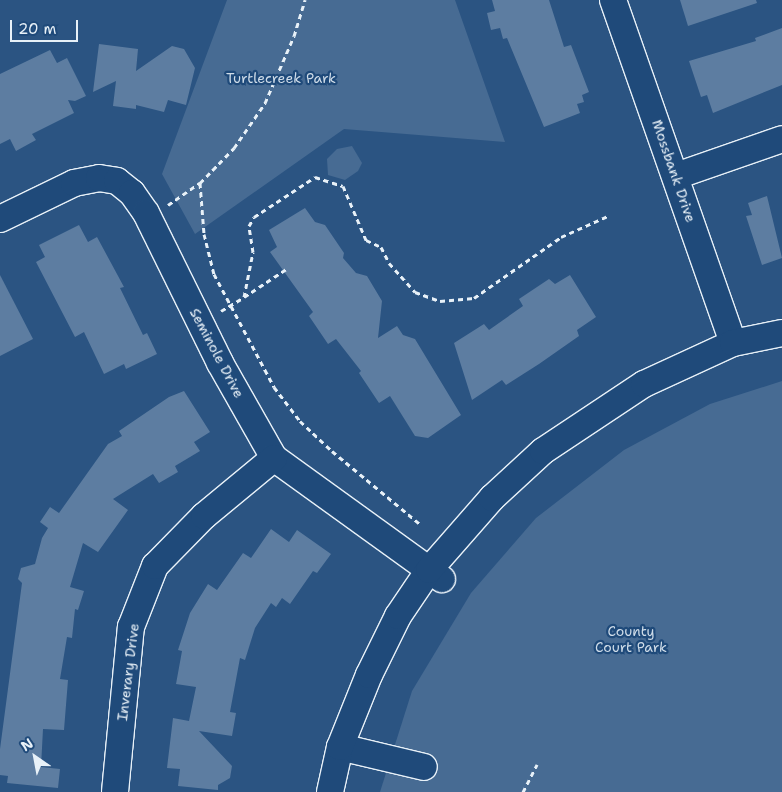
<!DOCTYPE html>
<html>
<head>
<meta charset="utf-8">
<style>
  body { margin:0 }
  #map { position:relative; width:782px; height:792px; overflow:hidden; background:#2b5482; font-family:"Shantell Sans",sans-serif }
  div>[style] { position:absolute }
  .green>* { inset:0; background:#476b93 }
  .building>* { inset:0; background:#5d7da1 }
  .path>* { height:3px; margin-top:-1.5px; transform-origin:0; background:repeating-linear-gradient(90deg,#e8f1f8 0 5px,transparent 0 9px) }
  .roads { filter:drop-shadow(1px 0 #e8f1f8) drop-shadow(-1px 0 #e8f1f8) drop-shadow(0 1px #e8f1f8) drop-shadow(0 -1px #e8f1f8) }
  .minor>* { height:26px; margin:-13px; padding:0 13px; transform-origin:13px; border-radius:13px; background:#1f4a7a }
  span { translate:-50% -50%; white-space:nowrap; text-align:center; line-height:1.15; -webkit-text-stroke:4.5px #1f4a7a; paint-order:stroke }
  .park-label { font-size:14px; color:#d0dde9 }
  .street-label { font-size:14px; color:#e8f1f8 }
  .north { position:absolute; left:10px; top:732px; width:50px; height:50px; -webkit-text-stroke:4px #1f4a7a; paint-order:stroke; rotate:327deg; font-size:14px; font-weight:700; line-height:20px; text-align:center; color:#e8f1f8 }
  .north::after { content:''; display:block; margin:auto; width:18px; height:22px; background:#e8f1f8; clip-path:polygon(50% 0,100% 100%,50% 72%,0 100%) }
  .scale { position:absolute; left:10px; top:20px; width:68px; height:22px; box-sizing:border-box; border:2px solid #e8f1f8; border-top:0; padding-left:6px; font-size:15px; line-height:18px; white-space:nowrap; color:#e8f1f8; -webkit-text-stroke:4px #1f4a7a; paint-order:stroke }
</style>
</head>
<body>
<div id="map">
  <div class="green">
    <div style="clip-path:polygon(227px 0,455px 0,505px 142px,344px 129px,195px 234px,162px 174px)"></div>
    <div style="clip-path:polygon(352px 146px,362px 163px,358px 171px,345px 180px,328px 175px,327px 159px,337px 149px)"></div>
    <div style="clip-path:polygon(782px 381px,782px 792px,380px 792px,412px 691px,471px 593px,536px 518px,624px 450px,710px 404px)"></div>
  </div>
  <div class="building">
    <div style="clip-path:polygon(492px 0,549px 0,564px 47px,571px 45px,589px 92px,582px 95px,584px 102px,577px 104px,580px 113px,544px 127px,507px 38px,503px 39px,500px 28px,491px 30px,487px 13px,495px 11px)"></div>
    <div style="clip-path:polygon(680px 0,756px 0,757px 3px,688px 26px)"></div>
    <div style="clip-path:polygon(782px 28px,782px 85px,713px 113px,707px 95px,701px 97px,689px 61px,756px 41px,755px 38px)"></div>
    <div style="clip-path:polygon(99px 44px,138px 49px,136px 71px,172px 46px,184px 49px,195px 68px,186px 105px,168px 100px,164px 112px,136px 105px,136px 109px,113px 106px,116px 81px,93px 92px)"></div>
    <div style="clip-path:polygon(50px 50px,57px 63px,67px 58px,86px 96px,75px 101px,68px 100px,74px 113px,32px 134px,36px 140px,16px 151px,10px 139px,0 144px,0 74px)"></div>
    <div style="clip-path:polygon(767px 196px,782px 258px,762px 265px,746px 216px,752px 215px,748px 203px)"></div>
    <div style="clip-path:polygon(305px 208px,315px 222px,325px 225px,344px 253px,343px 258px,356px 273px,367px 276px,382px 301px,378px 338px,397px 326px,403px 335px,415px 339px,461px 415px,428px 438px,415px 436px,390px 396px,379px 403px,359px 373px,361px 371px,336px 339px,328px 344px,309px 316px,313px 312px,270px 252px,277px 247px,269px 230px)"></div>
    <div style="clip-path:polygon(79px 225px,88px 242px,97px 237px,124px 287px,120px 288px,143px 335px,147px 333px,157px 354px,126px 369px,124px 364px,104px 374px,84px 332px,75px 337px,36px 262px,45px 257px,39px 245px)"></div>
    <div style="clip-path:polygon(0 275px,33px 339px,0 356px)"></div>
    <div style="clip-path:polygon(570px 275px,596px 317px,577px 330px,579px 336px,539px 364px,506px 385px,502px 380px,472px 400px,454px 343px,484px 324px,489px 330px,523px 306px,519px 299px,549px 279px,555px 284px)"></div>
    <div style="clip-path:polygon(184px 391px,210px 432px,194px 442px,200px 451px,175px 466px,178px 472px,159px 483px,153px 474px,113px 499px,128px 510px,98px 552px,83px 543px,70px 587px,84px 591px,78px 610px,75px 609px,72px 638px,67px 637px,60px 679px,68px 680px,64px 730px,43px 729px,41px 767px,60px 769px,58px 788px,7px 783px,8px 776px,0 775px,0 749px,22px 583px,18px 579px,21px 568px,35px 564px,42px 538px,48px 528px,40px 522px,50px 507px,59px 513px,108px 444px,122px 436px,119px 431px,169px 397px)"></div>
    <div style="clip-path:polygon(271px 529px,289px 542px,297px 530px,331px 554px,317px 573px,313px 571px,290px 604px,282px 598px,276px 607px,271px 603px,255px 628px,245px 660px,240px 658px,230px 712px,236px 713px,232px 736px,199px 731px,232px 766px,230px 778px,218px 785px,218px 790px,178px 786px,180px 769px,167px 768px,173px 718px,189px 721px,196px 687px,176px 684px,182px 651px,178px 650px,190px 613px,208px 584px,217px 590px,243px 553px,251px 558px)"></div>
  </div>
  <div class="path">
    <div style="left:200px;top:183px;width:49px;rotate:-45.8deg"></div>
    <div style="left:234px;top:148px;width:55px;rotate:-55.4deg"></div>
    <div style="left:265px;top:103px;width:73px;rotate:-66.6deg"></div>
    <div style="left:294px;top:36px;width:38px;rotate:-73deg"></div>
    <div style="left:168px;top:205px;width:39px;rotate:-35deg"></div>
    <div style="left:200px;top:183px;width:51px;rotate:85.5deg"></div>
    <div style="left:204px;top:234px;width:41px;rotate:76deg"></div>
    <div style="left:214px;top:274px;width:128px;rotate:62deg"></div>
    <div style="left:274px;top:387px;width:43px;rotate:52.6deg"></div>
    <div style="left:300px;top:421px;width:44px;rotate:43.2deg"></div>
    <div style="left:332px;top:451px;width:114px;rotate:39.7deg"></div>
    <div style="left:244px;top:297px;width:53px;rotate:-33.4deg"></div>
    <div style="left:221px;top:311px;width:27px;rotate:-31deg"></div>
    <div style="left:244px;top:297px;width:46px;rotate:-78.7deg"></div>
    <div style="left:253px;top:252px;width:26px;rotate:-99deg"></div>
    <div style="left:249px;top:226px;width:10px;rotate:-61deg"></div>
    <div style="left:254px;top:217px;width:73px;rotate:-33.3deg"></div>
    <div style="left:315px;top:177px;width:29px;rotate:18deg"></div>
    <div style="left:343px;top:186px;width:59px;rotate:66.9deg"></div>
    <div style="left:366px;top:240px;width:17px;rotate:25deg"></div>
    <div style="left:381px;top:247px;width:18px;rotate:63deg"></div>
    <div style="left:389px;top:263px;width:39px;rotate:48deg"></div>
    <div style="left:415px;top:292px;width:27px;rotate:20deg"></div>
    <div style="left:440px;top:301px;width:34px;rotate:-5deg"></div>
    <div style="left:474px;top:298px;width:106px;rotate:-35deg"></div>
    <div style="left:561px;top:237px;width:51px;rotate:-24.1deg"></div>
    <div style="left:523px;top:792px;width:31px;rotate:-63deg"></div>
  </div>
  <div class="roads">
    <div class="minor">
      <div style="left:613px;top:0;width:363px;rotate:70.7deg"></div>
      <div style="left:676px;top:176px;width:112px;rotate:-19.2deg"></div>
      <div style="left:0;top:219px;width:82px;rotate:-25.9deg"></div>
      <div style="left:74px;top:183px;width:25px;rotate:-11deg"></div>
      <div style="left:99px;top:178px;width:18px;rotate:9deg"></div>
      <div style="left:117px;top:181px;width:19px;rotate:39deg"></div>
      <div style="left:132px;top:193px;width:24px;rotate:55deg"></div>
      <div style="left:146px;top:213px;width:167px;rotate:63.7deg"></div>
      <div style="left:220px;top:363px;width:109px;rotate:60.4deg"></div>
      <div style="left:274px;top:458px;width:207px;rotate:35.8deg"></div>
      <div style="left:340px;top:747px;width:86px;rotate:13.4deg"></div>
      <div style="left:115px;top:792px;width:166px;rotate:-84.5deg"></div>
      <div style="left:131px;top:627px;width:66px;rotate:-68.5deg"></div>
      <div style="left:155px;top:566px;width:70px;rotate:-45.6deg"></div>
      <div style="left:204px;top:516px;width:91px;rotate:-39.6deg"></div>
      <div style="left:330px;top:792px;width:46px;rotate:-77.5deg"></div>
      <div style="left:340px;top:747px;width:78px;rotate:-68.1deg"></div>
      <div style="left:369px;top:675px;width:66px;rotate:-63.8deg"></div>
      <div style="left:398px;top:616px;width:55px;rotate:-56deg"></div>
      <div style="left:429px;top:570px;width:96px;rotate:-48.8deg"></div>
      <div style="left:492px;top:498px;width:69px;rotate:-42.7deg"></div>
      <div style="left:543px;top:451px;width:121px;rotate:-33.6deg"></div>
      <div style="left:644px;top:384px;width:98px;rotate:-24.7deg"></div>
      <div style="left:733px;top:343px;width:50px;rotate:-11.5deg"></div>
    </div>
  </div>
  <div class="park-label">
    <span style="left:281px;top:78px">Turtlecreek Park</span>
    <span style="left:631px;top:639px">County<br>Court Park</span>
  </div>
  <div class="street-label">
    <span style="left:674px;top:171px;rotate:71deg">Mossbank Drive</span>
    <span style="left:217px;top:353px;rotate:62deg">Seminole Drive</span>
    <span style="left:128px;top:672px;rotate:-83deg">Inverary Drive</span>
  </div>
  <div class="north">N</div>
  <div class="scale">20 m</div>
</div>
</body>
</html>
